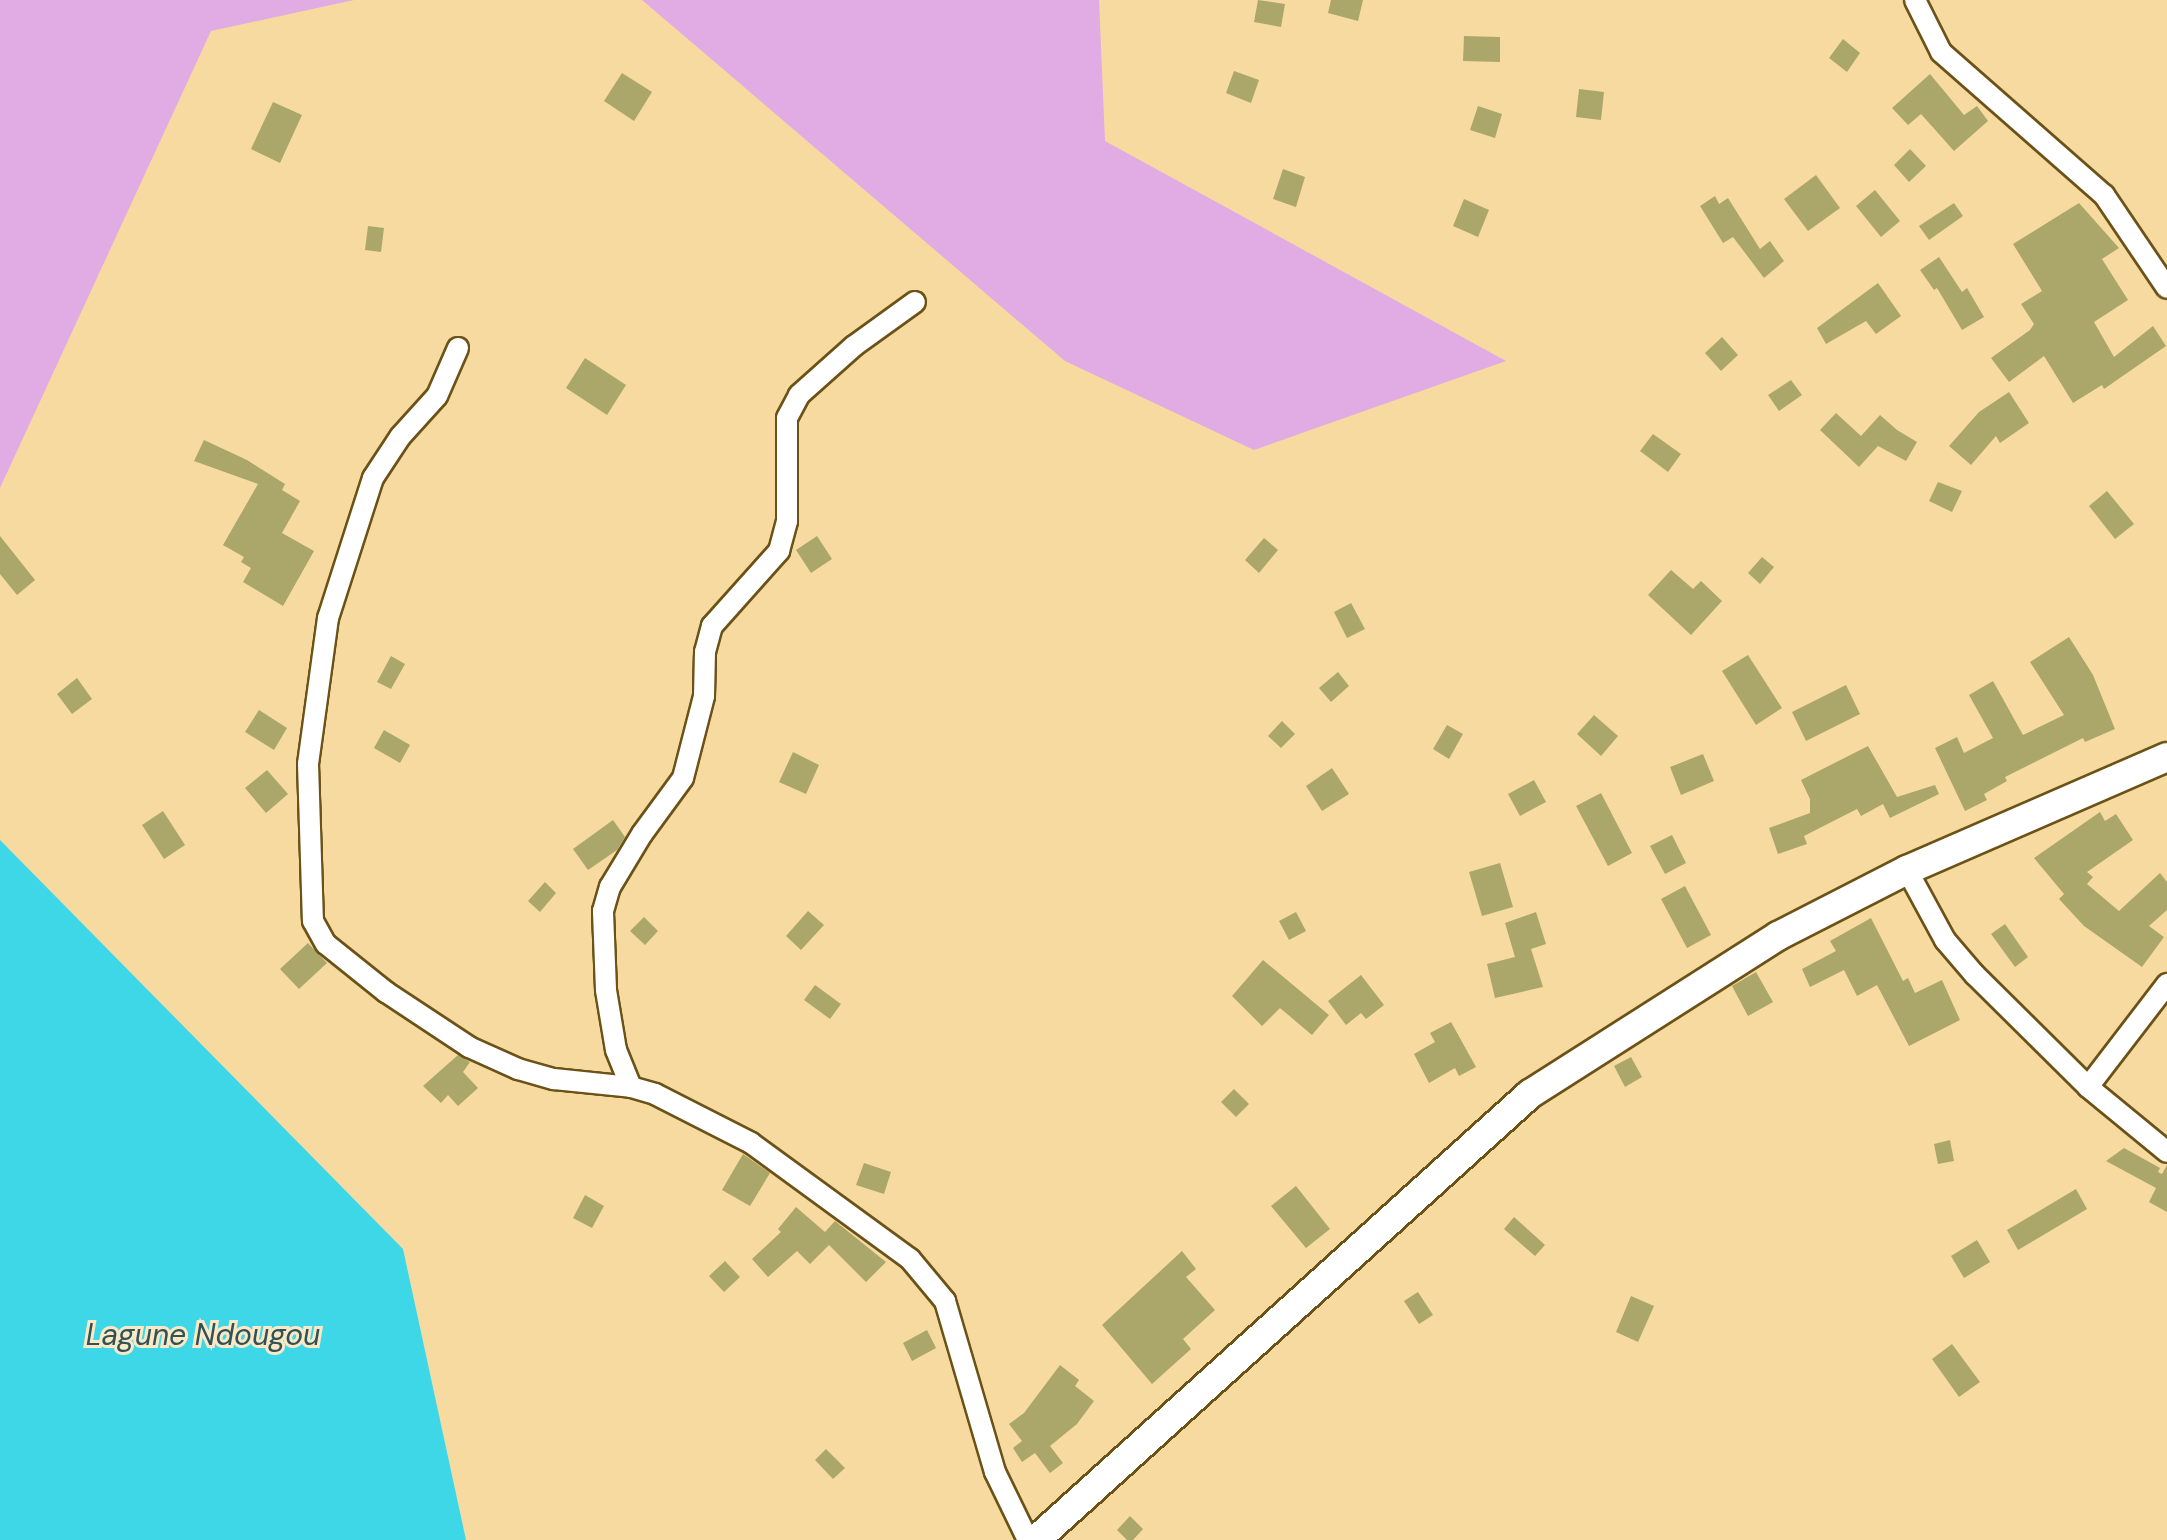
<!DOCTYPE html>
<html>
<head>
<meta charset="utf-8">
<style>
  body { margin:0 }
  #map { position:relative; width:2167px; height:1540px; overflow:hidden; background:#f7daa0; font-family:"DM Sans",sans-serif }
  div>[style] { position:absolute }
  .green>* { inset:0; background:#e1ace3 }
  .water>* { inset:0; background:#3dd7e7 }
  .building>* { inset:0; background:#aba76a }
  .roads { filter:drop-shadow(2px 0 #6b5217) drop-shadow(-2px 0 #6b5217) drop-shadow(0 2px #6b5217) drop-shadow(0 -2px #6b5217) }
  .street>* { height:20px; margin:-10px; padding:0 10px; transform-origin:10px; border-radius:10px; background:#fff }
  .secondary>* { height:28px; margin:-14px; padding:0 14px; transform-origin:14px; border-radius:14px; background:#fff }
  span { translate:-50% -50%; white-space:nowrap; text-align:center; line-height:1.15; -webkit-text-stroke:6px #fae9c7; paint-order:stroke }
  .water-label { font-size:30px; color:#325255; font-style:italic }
</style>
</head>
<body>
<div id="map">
  <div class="green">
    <div style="clip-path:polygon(0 0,354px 0,211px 31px,0 488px)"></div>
    <div style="clip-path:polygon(642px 0,1099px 0,1105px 141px,1506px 361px,1254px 450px,1065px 361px)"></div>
  </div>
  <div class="water">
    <div style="clip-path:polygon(0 840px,403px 1249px,466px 1540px,0 1540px)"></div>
  </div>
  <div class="building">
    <div style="clip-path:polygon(1258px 0,1285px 4px,1281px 27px,1254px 22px)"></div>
    <div style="clip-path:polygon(1331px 0,1363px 0,1358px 21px,1328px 13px)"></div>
    <div style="clip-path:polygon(1464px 36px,1500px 37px,1500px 62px,1463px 61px)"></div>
    <div style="clip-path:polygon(1843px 39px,1860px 53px,1847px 72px,1829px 58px)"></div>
    <div style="clip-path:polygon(1234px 71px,1259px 80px,1251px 103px,1226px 93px)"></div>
    <div style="clip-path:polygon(622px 73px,652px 92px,634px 121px,604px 101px)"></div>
    <div style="clip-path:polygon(1930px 74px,1964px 115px,1977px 106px,1988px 121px,1954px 151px,1921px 114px,1908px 125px,1892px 108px)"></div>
    <div style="clip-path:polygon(1579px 89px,1604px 92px,1601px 120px,1576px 117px)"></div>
    <div style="clip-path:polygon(273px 102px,302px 115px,280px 163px,251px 149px)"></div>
    <div style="clip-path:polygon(1478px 106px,1502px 114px,1495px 138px,1470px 130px)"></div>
    <div style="clip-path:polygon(1910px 149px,1926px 166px,1909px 182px,1894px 165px)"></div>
    <div style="clip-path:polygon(1283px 169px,1305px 177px,1296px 207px,1273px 199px)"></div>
    <div style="clip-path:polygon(1816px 175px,1840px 208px,1808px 231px,1784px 199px)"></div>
    <div style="clip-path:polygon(1875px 190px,1900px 221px,1881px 237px,1856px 206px)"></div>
    <div style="clip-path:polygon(1715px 196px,1719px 204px,1728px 198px,1760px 249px,1770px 241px,1784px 261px,1764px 278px,1733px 237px,1723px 243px,1700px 206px)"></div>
    <div style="clip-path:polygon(1464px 199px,1489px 210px,1478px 237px,1453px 226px)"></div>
    <div style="clip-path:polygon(1954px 203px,1963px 216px,1929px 240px,1919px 226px)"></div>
    <div style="clip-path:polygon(2079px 203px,2119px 248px,2102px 259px,2128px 300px,2094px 322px,2114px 357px,2153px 326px,2166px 346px,2104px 389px,2102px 385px,2073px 403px,2044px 356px,2009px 382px,1991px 358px,2030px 330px,2034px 324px,2021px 304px,2042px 291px,2013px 244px)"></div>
    <div style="clip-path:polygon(368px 226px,384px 228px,381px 252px,365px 250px)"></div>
    <div style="clip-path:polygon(1939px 257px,1962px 292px,1967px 288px,1984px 317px,1962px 330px,1937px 288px,1934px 290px,1920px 270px)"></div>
    <div style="clip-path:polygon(1878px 283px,1901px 316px,1876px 334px,1866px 321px,1826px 344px,1817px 328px)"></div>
    <div style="clip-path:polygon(1722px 337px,1738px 355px,1721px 371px,1705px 353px)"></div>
    <div style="clip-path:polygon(585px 358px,626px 385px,607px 415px,566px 388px)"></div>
    <div style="clip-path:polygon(1791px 380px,1802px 395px,1779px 411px,1768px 395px)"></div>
    <div style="clip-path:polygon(2009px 392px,2029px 423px,2000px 443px,1996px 436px,1971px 465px,1949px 446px,1979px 412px)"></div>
    <div style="clip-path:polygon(1836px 413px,1861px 436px,1880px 415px,1897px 430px,1917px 442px,1906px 461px,1878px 446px,1859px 467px,1820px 430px)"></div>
    <div style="clip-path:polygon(1653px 434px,1681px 454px,1668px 472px,1640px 451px)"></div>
    <div style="clip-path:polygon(204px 440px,247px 460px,285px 484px,282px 490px,300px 501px,282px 533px,314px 551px,283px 606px,243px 582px,251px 568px,241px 562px,244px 557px,223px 545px,258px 484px,194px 461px)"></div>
    <div style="clip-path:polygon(1938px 482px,1962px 491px,1952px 512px,1929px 501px)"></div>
    <div style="clip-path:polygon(2107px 491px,2134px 524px,2115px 539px,2089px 506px)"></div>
    <div style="clip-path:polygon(0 536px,35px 580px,17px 595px,0 574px)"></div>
    <div style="clip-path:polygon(817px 536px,832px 559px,811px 573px,796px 550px)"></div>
    <div style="clip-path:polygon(1264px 538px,1278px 550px,1259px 573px,1245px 560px)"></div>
    <div style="clip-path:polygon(1762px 557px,1774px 567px,1760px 584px,1748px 573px)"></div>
    <div style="clip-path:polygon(1671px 570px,1693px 589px,1701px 581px,1722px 601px,1691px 635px,1648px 595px)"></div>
    <div style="clip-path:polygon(1351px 603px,1365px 629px,1347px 638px,1334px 612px)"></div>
    <div style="clip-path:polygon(2069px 637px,2093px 675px,2115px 729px,2085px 742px,2083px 738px,2005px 777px,2007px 781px,1984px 794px,1987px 800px,1965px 811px,1935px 748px,1957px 737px,1964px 753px,1993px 738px,1969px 695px,1993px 681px,2023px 735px,2064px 715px,2030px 662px)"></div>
    <div style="clip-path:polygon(1748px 655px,1782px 708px,1756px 725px,1722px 671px)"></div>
    <div style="clip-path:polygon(391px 656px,405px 664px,391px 689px,377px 682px)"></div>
    <div style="clip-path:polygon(1338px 672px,1349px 686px,1331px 702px,1319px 688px)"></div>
    <div style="clip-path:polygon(77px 678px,92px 699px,72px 714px,57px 694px)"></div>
    <div style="clip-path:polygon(1846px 685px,1860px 714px,1806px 741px,1792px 712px)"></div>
    <div style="clip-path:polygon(259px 710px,287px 728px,274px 750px,245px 732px)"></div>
    <div style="clip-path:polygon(1594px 715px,1618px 736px,1601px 756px,1577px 734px)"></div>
    <div style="clip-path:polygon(1282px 721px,1295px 734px,1281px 748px,1268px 736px)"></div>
    <div style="clip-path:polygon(1447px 725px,1463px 734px,1449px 759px,1433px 749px)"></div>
    <div style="clip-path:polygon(384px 730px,410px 745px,400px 763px,374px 748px)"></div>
    <div style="clip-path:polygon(1868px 746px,1897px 797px,1935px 785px,1939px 794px,1890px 818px,1883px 804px,1861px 816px,1857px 809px,1804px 836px,1807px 844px,1778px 854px,1769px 828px,1810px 813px,1810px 799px,1801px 780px)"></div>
    <div style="clip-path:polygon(793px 752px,819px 765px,806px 794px,779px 782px)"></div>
    <div style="clip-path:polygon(1703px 754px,1714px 781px,1681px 795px,1670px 767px)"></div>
    <div style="clip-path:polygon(1332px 768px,1349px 794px,1322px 811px,1306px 786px)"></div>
    <div style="clip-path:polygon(267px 770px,288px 794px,266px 813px,245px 788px)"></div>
    <div style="clip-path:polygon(1534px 780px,1546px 802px,1520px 816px,1508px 794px)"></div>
    <div style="clip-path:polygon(1601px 793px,1632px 853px,1608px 866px,1576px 806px)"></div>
    <div style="clip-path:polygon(163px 811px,185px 845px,164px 859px,142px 825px)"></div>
    <div style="clip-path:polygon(2100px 812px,2105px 821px,2116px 814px,2133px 840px,2087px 872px,2093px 877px,2087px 884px,2119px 911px,2160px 873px,2167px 882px,2167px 910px,2149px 926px,2164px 937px,2142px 967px,2084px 926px,2059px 899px,2064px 894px,2034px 858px)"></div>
    <div style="clip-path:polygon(613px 820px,625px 837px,617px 850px,588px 870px,573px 849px)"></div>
    <div style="clip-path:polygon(1672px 835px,1686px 863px,1665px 874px,1650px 846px)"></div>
    <div style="clip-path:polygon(1500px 863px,1513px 907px,1482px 916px,1469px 872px)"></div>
    <div style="clip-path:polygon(545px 882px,556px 893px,540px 912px,528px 901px)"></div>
    <div style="clip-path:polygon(1685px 886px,1711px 935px,1687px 948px,1661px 899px)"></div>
    <div style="clip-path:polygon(808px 911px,824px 925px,801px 950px,786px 936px)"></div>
    <div style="clip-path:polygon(1296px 912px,1306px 931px,1289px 940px,1279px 921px)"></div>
    <div style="clip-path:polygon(1536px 912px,1546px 944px,1531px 949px,1543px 987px,1495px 998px,1487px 964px,1515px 957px,1505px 923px)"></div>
    <div style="clip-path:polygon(644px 917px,658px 931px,645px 945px,630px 931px)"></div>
    <div style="clip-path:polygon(1871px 918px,1903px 981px,1908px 978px,1915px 993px,1942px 980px,1960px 1020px,1909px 1046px,1877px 985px,1857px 996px,1844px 970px,1810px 987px,1802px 969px,1836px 951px,1830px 941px)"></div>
    <div style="clip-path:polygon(2005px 924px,2028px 957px,2015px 967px,1991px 934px)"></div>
    <div style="clip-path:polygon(308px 943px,327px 963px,299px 989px,280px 969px)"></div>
    <div style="clip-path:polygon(1263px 960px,1329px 1015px,1312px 1035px,1280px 1008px,1262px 1026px,1232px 996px)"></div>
    <div style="clip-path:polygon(1756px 972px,1773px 1002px,1748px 1016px,1732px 986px)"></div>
    <div style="clip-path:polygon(1361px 975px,1384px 1005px,1366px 1019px,1361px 1013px,1346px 1025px,1328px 1001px)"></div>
    <div style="clip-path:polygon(815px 985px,841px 1004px,830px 1019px,804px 1000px)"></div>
    <div style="clip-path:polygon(1451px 1022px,1476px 1067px,1459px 1076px,1455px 1068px,1429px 1083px,1414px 1054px,1435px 1042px,1430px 1033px)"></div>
    <div style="clip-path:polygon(458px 1055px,470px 1062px,463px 1072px,478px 1088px,458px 1106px,448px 1095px,441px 1103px,423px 1086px)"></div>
    <div style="clip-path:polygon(1631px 1057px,1642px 1077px,1625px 1087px,1614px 1066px)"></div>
    <div style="clip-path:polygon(1234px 1089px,1249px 1104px,1236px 1117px,1221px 1102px)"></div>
    <div style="clip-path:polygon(1950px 1140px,1954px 1161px,1938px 1164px,1934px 1144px)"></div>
    <div style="clip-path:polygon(2124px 1148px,2160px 1168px,2158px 1172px,2162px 1174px,2167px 1165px,2167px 1212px,2149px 1202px,2156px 1188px,2106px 1161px)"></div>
    <div style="clip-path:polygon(743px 1154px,770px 1173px,750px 1206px,722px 1190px)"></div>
    <div style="clip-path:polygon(864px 1163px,891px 1172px,884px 1194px,856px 1185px)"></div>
    <div style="clip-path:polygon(1296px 1186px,1330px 1229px,1306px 1248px,1271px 1206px)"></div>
    <div style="clip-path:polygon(2076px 1189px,2087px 1209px,2018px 1250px,2007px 1230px)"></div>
    <div style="clip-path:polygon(585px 1195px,604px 1206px,592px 1228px,573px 1218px)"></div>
    <div style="clip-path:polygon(796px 1207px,825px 1232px,835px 1221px,886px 1262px,866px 1282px,829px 1245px,810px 1264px,797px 1251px,768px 1277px,752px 1259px,781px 1232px,778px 1229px)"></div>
    <div style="clip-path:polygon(1514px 1217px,1545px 1245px,1535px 1256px,1504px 1229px)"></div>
    <div style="clip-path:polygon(1977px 1240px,1990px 1262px,1964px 1278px,1951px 1256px)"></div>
    <div style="clip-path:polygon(1182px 1251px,1196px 1269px,1186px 1277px,1215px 1310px,1183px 1339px,1191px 1349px,1152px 1384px,1102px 1325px)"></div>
    <div style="clip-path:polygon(725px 1261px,740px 1277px,724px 1292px,709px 1276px)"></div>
    <div style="clip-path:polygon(1418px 1292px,1433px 1315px,1419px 1324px,1404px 1301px)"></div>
    <div style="clip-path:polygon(1631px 1296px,1654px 1306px,1638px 1342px,1616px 1332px)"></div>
    <div style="clip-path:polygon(927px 1330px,936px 1348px,912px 1361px,903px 1343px)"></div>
    <div style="clip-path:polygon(1952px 1344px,1980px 1382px,1959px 1397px,1932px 1359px)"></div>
    <div style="clip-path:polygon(1060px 1365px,1079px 1380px,1075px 1386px,1094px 1401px,1077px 1424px,1050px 1446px,1063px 1463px,1050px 1473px,1035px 1453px,1022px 1462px,1013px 1448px,1022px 1441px,1009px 1424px,1024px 1413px)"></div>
    <div style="clip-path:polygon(826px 1449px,845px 1468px,833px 1479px,815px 1460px)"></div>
    <div style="clip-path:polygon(1130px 1516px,1143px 1529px,1133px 1540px,1127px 1540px,1117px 1530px)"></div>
  </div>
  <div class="roads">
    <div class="street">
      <div style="left:1915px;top:0;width:58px;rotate:63.4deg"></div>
      <div style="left:1941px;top:52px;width:217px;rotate:41.3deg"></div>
      <div style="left:2104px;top:195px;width:112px;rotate:55.9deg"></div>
      <div style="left:458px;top:348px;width:52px;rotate:113.6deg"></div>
      <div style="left:437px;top:396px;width:55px;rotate:132.1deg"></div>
      <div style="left:400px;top:437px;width:49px;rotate:123.4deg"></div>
      <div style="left:373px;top:478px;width:147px;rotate:107.8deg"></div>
      <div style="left:328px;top:618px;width:147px;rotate:97.8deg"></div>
      <div style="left:308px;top:764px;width:157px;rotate:88.2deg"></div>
      <div style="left:313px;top:921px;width:26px;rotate:61deg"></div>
      <div style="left:326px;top:944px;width:77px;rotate:38.7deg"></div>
      <div style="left:386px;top:992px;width:100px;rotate:33.5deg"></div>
      <div style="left:469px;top:1047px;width:54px;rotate:24.2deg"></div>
      <div style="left:518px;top:1069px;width:37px;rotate:16deg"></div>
      <div style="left:554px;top:1079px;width:77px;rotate:5.9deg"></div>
      <div style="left:631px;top:1087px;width:25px;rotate:16deg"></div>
      <div style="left:655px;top:1094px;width:108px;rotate:27deg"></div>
      <div style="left:751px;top:1143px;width:197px;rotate:36.1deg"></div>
      <div style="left:910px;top:1259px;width:55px;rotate:50.2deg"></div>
      <div style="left:945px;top:1301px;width:178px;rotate:73.7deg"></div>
      <div style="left:995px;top:1472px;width:76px;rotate:64.1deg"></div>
      <div style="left:1907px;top:870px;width:80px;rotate:61.5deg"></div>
      <div style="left:1945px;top:940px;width:46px;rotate:49.4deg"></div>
      <div style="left:1975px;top:975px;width:159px;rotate:44.7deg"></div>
      <div style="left:2088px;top:1087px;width:102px;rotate:39.4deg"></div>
      <div style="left:631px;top:1087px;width:40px;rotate:-112deg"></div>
      <div style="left:616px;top:1050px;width:61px;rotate:-99.5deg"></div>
      <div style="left:606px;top:990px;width:79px;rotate:-92.2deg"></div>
      <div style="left:603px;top:911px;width:25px;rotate:-74deg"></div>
      <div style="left:610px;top:887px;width:62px;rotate:-58.9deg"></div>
      <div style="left:642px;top:834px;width:69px;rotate:-53.8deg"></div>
      <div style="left:683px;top:778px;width:85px;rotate:-75.6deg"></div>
      <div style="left:704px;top:696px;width:44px;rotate:-88.7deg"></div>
      <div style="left:705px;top:652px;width:27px;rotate:-75deg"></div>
      <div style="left:712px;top:626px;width:101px;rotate:-48.2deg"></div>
      <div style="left:779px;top:551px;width:31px;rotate:-75deg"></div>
      <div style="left:787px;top:521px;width:103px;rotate:-90deg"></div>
      <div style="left:787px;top:418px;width:26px;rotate:-62deg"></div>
      <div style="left:799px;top:395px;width:74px;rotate:-41.7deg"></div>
      <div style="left:854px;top:346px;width:75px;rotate:-35.8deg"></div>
      <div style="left:2088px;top:1087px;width:130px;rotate:-52.5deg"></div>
    </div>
    <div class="secondary">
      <div style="left:1036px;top:1540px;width:666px;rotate:-42.08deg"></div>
      <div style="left:1530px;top:1094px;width:294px;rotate:-32.5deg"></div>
      <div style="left:1778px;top:936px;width:145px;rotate:-27.1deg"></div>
      <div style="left:1907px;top:870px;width:283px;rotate:-23.5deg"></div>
    </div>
  </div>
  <div class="water-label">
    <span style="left:203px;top:1335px">Lagune Ndougou</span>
  </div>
</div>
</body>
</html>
